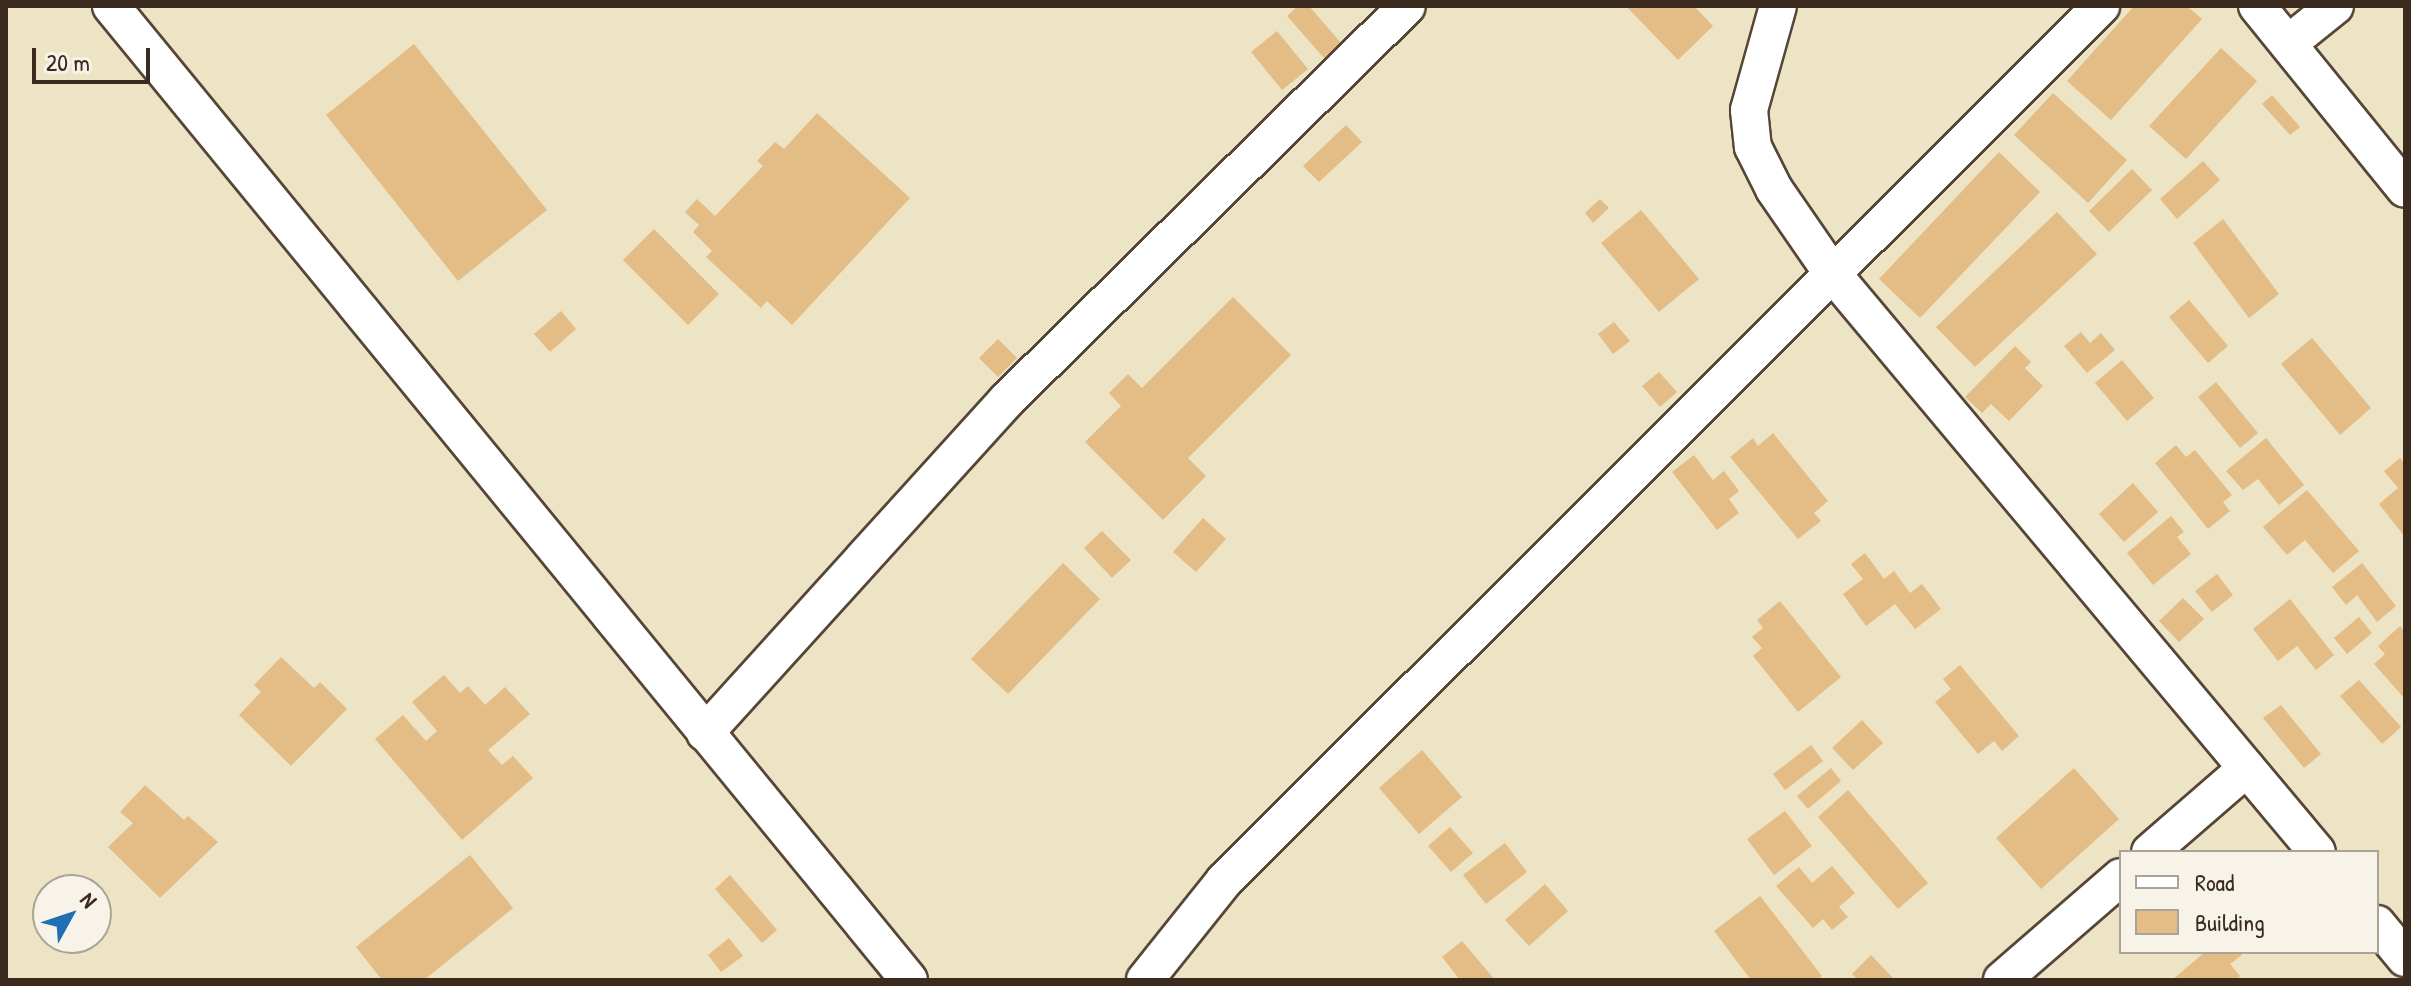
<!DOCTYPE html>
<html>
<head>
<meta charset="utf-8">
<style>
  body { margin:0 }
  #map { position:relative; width:2411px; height:986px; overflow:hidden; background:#ece4c4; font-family:"Patrick Hand",sans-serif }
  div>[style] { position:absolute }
  .building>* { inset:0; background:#e4bc86 }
  .roads { filter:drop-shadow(2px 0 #564637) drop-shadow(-2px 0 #564637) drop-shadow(0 2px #564637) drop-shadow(0 -2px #564637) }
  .street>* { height:36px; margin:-18px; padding:0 18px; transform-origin:18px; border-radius:18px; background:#fff }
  span { translate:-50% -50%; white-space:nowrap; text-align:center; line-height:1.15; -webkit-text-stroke:6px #f7f3e8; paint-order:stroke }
  .frame { position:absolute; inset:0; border:8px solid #3b2a1e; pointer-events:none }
  .legend { position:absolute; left:2119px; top:850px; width:260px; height:104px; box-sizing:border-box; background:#f7f3e8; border:2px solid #aca397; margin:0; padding:10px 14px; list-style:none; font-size:24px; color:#3b2a1e }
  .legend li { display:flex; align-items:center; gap:16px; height:40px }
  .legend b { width:40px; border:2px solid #aca397 }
  .north { position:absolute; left:32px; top:874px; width:80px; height:80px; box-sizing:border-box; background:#f7f3e8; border:2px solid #aca397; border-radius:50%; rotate:50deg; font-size:22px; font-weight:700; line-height:32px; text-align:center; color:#3b2a1e }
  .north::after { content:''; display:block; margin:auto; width:28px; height:36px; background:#1f6fb2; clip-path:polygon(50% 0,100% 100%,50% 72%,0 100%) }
  .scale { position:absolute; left:32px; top:48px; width:118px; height:36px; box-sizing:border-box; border:4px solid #3b2a1e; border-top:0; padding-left:10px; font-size:24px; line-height:28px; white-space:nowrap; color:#3b2a1e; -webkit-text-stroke:6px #f7f3e8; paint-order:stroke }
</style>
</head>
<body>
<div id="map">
  <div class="building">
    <div style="clip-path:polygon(1298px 6px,1309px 6px,1341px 43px,1324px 58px,1287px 16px)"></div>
    <div style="clip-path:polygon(1626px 6px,1694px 6px,1713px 26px,1678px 60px)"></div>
    <div style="clip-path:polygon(2134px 6px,2187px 6px,2202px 19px,2111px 120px,2067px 81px)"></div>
    <div style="clip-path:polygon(1277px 31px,1308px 69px,1282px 90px,1251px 52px)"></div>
    <div style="clip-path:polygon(414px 44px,547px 210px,458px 281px,326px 115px)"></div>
    <div style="clip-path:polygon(2221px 48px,2257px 81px,2186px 159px,2149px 126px)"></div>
    <div style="clip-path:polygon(2053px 93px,2127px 160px,2088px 203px,2014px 135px)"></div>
    <div style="clip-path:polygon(2272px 95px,2300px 127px,2290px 135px,2262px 104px)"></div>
    <div style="clip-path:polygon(817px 113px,910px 198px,792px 325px,767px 301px,761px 308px,706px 257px,712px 251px,693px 232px,699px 225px,685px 212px,697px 199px,715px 216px,763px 166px,757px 161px,775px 142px,784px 149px)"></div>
    <div style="clip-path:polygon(1346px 125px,1362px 142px,1319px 182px,1303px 166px)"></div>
    <div style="clip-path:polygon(1999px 152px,2040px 192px,1920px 318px,1879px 279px)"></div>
    <div style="clip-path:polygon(2203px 161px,2220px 180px,2177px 219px,2160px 199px)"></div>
    <div style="clip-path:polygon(2132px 169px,2152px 190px,2109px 232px,2089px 211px)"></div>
    <div style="clip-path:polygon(1600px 199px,1609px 208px,1593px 223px,1585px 213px)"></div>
    <div style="clip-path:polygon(1641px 210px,1699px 279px,1659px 312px,1601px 243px)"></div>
    <div style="clip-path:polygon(2057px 212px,2097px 254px,1975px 367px,1936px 327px)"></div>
    <div style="clip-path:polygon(2223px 219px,2279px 294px,2249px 318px,2193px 243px)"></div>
    <div style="clip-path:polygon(654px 229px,719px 294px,688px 325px,623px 260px)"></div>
    <div style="clip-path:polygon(1233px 297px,1291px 355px,1188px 458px,1206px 476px,1163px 520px,1085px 442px,1121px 406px,1109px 393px,1128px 374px,1142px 388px)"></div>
    <div style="clip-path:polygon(2189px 300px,2228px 346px,2208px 363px,2169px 317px)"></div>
    <div style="clip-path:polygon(561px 311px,576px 329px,550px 352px,534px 334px)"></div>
    <div style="clip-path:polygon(1614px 322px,1630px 341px,1613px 354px,1598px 334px)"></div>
    <div style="clip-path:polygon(2081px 332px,2090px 343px,2101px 333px,2115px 350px,2087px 373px,2064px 346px)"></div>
    <div style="clip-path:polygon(2312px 338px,2371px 408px,2340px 435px,2281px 364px)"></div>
    <div style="clip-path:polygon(998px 339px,1017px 358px,998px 377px,979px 358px)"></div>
    <div style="clip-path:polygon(2015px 346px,2031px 362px,2025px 368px,2043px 386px,2009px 421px,1991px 404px,1982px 413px,1965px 397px)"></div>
    <div style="clip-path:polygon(2122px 360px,2154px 398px,2127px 421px,2095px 383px)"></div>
    <div style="clip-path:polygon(1659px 372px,1677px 392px,1660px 407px,1642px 386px)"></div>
    <div style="clip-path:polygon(2216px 382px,2258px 433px,2240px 448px,2198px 397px)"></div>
    <div style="clip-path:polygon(1773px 433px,1828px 501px,1814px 513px,1821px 521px,1798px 539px,1730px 457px,1753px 438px,1758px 446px)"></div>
    <div style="clip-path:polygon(2266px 438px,2304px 485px,2279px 505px,2258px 479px,2243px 490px,2226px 471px)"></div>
    <div style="clip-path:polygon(2176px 445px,2186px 457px,2195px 450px,2232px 495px,2223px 502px,2230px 511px,2208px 529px,2155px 463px)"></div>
    <div style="clip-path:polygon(1694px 455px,1713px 480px,1724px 471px,1739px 491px,1729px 499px,1739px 513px,1717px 530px,1672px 472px)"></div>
    <div style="clip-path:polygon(2400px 458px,2405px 464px,2405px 537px,2379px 504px,2398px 488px,2384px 471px)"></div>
    <div style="clip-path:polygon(2133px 483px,2158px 512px,2124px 542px,2099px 514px)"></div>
    <div style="clip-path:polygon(2307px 490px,2359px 551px,2333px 573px,2305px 540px,2287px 555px,2263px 527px)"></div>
    <div style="clip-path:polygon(2171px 516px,2184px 532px,2177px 537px,2191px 554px,2153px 585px,2127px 553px)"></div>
    <div style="clip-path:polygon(1203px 518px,1226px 539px,1196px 572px,1173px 552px)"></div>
    <div style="clip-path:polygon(1102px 531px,1131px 560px,1112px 578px,1084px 548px)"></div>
    <div style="clip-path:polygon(1865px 553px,1884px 579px,1894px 571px,1910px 593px,1922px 584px,1941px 609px,1915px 629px,1895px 604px,1866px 626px,1843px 594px,1863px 579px,1851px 564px)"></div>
    <div style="clip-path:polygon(1063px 563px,1100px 599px,1008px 694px,971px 659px)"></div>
    <div style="clip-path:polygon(2362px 563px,2396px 606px,2377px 622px,2357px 595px,2346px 605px,2332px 587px)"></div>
    <div style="clip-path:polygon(2217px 574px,2233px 595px,2212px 612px,2195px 591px)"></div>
    <div style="clip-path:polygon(2183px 598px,2204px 619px,2179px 642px,2159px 621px)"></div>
    <div style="clip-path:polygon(2290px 599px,2334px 655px,2316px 670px,2297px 646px,2278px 661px,2253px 629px)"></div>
    <div style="clip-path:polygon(1780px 601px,1841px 677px,1798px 712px,1753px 656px,1762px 648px,1752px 637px,1763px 628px,1757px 620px)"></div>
    <div style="clip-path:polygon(2359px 617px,2372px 633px,2347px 654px,2334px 638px)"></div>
    <div style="clip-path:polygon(2400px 626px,2405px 632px,2405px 699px,2374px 664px,2385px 654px,2378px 646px)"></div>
    <div style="clip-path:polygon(281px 657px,314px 688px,320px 682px,347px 709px,291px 766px,239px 715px,261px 692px,254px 685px)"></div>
    <div style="clip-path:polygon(1960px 665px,2019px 736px,2002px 751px,1994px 741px,1978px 754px,1935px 702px,1951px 689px,1943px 679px)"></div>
    <div style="clip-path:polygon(444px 675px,460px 693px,468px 686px,485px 705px,505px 687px,530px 714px,488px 750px,502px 765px,513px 756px,533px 778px,462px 840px,375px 739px,403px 715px,426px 741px,437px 731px,412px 702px)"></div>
    <div style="clip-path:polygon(2359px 680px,2401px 727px,2382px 744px,2340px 696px)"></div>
    <div style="clip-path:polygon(2281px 705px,2321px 754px,2304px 768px,2263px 718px)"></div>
    <div style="clip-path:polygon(1862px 720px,1883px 743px,1853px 770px,1832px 748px)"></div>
    <div style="clip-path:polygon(1811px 745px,1823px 761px,1785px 790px,1773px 774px)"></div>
    <div style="clip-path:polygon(1422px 750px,1462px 797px,1419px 834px,1379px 788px)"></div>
    <div style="clip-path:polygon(1831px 768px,1841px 781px,1808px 809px,1797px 796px)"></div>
    <div style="clip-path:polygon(2074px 768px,2119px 819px,2041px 889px,1996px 838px)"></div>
    <div style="clip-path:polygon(145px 785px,184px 820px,188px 816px,218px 842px,160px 898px,108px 847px,133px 823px,120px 812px)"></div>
    <div style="clip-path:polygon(1848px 790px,1928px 883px,1898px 909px,1818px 817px)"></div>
    <div style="clip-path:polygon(1785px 811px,1812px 846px,1774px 875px,1747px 839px)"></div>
    <div style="clip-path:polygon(1450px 827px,1473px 853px,1451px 872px,1428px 846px)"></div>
    <div style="clip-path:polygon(1505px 843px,1527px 872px,1486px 904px,1463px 875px)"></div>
    <div style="clip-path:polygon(470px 855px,513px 908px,424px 980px,382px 980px,356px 947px)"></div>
    <div style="clip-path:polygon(1832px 866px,1855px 893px,1839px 907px,1848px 917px,1832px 930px,1823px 919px,1813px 928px,1776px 886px,1799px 867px,1812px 883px)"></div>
    <div style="clip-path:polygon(730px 875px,777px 930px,762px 943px,715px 889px)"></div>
    <div style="clip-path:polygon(1545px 884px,1568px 911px,1529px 946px,1505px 920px)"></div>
    <div style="clip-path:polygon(1760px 896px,1822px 976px,1817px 980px,1751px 980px,1714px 931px)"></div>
    <div style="clip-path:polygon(729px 938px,743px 956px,721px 972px,708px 955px)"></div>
    <div style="clip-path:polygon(1462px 941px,1495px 980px,1460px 980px,1442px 957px)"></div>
    <div style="clip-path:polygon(2205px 952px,2240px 952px,2242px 955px,2230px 964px,2240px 976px,2236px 980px,2172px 980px)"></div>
    <div style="clip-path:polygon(1871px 955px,1893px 978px,1891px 980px,1858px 980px,1852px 974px)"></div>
  </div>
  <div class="roads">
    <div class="street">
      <div style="left:111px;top:6px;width:1259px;rotate:50.67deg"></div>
      <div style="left:1778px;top:6px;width:108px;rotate:105.6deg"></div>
      <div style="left:1749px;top:110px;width:37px;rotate:84deg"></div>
      <div style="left:1753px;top:147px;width:47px;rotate:63.4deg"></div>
      <div style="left:1774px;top:189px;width:102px;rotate:55.4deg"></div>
      <div style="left:1832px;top:273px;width:755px;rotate:50.05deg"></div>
      <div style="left:2257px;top:6px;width:235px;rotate:51deg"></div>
      <div style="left:2289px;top:43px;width:59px;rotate:-38.8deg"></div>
      <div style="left:705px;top:733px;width:450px;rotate:-47.8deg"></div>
      <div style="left:1007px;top:400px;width:561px;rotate:-44.57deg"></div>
      <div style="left:2150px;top:852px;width:128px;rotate:-40.9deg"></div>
      <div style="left:2377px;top:924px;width:44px;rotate:50.5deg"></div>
      <div style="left:1145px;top:980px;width:127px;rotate:-51.4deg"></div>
      <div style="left:1224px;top:881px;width:1239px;rotate:-44.93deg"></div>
      <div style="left:2002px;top:980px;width:157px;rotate:-40.9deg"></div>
    </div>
  </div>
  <div class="frame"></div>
  <ul class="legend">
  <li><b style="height:10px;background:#fff"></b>Road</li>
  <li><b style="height:22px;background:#e4bc86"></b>Building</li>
  </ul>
  <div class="north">N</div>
  <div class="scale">20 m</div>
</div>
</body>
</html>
